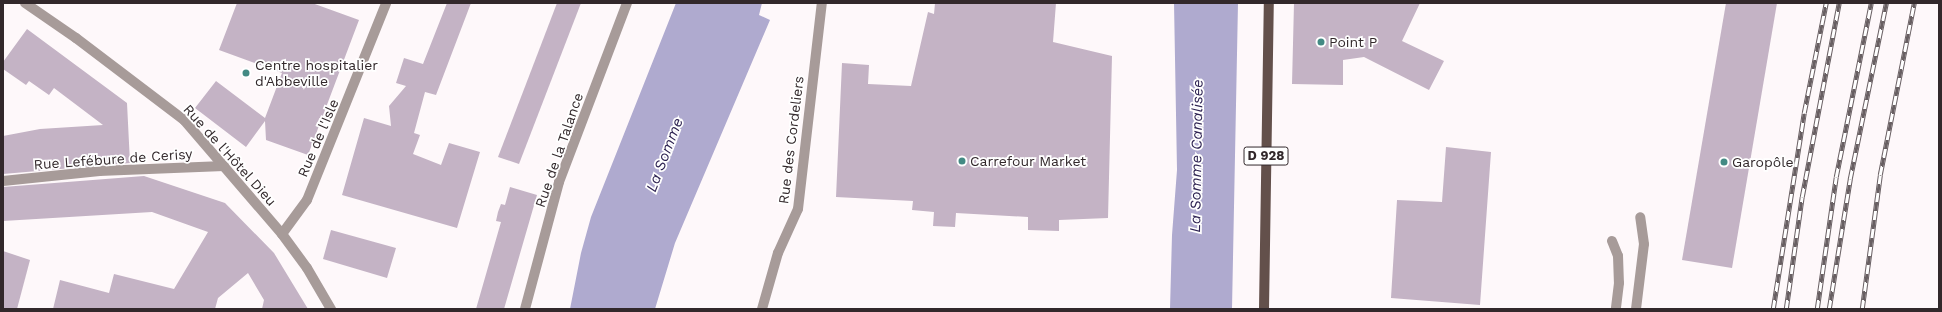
<!DOCTYPE html>
<html>
<head>
<meta charset="utf-8">
<style>
  body { margin:0 }
  #map { position:relative; width:1942px; height:312px; overflow:hidden; background:#fef8fa; font-family:"Work Sans",sans-serif }
  div>[style] { position:absolute }
  .water>* { inset:0; background:#afaacf }
  .building>* { inset:0; background:#c4b3c5 }
  .minor>* { height:10px; margin:-5px; padding:0 5px; transform-origin:5px; border-radius:5px; background:#a79b99 }
  .major>* { height:10px; margin:-5px; padding:0 5px; transform-origin:5px; border-radius:5px; background:#63504b }
  .rail>* { height:4.5px; margin-top:-2.25px; transform-origin:0; background:repeating-linear-gradient(90deg,#fff 0 9px,#685f62 0 18px); box-sizing:border-box; border-block:1px solid #685f62 }
  .dots>* { width:11px; height:11px; translate:-50% -50%; box-sizing:border-box; border:2px solid #fff; border-radius:50% }
  span { translate:-50% -50%; white-space:nowrap; text-align:center; line-height:1.15; -webkit-text-stroke:3.5px #fff; paint-order:stroke }
  .shield-label span { padding:1px 3px; background:#fff; border:1px solid; border-radius:3px; -webkit-text-stroke-width:0 }
  .shield-label { font-size:13px; color:#32282b; font-weight:700 }
  .poi-label { font-size:14px; color:#32282b }
  .left { translate:0 -50%; text-align:left }
  .street-label { font-size:14px; color:#32282b }
  .water-label { font-size:15px; color:#2e2352; font-style:italic }
  .frame { position:absolute; inset:0; border:4px solid #32282b; pointer-events:none }
</style>
</head>
<body>
<div id="map">
  <div class="water">
    <div style="clip-path:polygon(676px 3px,762px 3px,759px 15px,770px 20px,675px 243px,655px 309px,570px 309px,581px 253px,591px 217px)"></div>
    <div style="clip-path:polygon(1174px 3px,1238px 3px,1232px 309px,1170px 309px,1172px 235px,1177px 170px)"></div>
  </div>
  <div class="building">
    <div style="clip-path:polygon(237px 3px,312px 3px,359px 20px,308px 155px,266px 140px,265px 121px,246px 147px,195px 108px,216px 81px,265px 118px,282px 73px,219px 50px)"></div>
    <div style="clip-path:polygon(447px 3px,471px 3px,436px 95px,425px 92px,414px 133px,420px 135px,413px 154px,441px 165px,449px 143px,480px 152px,457px 228px,342px 195px,364px 118px,391px 126px,389px 106px,406px 86px,396px 83px,404px 58px,423px 64px)"></div>
    <div style="clip-path:polygon(557px 3px,581px 3px,519px 164px,498px 157px)"></div>
    <div style="clip-path:polygon(935px 3px,1056px 3px,1053px 42px,1112px 56px,1108px 218px,1059px 220px,1059px 231px,1028px 230px,1028px 217px,956px 213px,955px 227px,933px 226px,934px 212px,912px 210px,913px 201px,836px 197px,842px 63px,869px 65px,868px 84px,911px 86px,928px 12px,934px 14px)"></div>
    <div style="clip-path:polygon(1294px 3px,1420px 3px,1402px 41px,1444px 61px,1429px 90px,1364px 57px,1343px 60px,1343px 85px,1292px 84px)"></div>
    <div style="clip-path:polygon(1726px 3px,1777px 3px,1732px 268px,1682px 260px)"></div>
    <div style="clip-path:polygon(27px 29px,127px 103px,130px 163px,3px 174px,3px 136px,40px 129px,103px 125px,54px 88px,49px 95px,29px 81px,26px 85px,3px 69px,3px 62px)"></div>
    <div style="clip-path:polygon(1446px 147px,1491px 152px,1480px 305px,1391px 298px,1397px 200px,1442px 202px)"></div>
    <div style="clip-path:polygon(144px 176px,225px 203px,274px 253px,308px 309px,262px 309px,264px 300px,248px 273px,218px 298px,215px 309px,53px 309px,60px 280px,109px 293px,114px 274px,174px 289px,208px 232px,152px 212px,3px 221px,3px 187px)"></div>
    <div style="clip-path:polygon(510px 187px,537px 195px,504px 309px,476px 309px,501px 222px,496px 221px,498px 212px,501px 204px,505px 205px)"></div>
    <div style="clip-path:polygon(331px 230px,396px 248px,387px 278px,323px 259px)"></div>
    <div style="clip-path:polygon(3px 251px,30px 260px,17px 309px,3px 309px)"></div>
  </div>
  <div class="minor">
    <div style="left:25px;top:3px;width:62px;rotate:34.5deg"></div>
    <div style="left:76px;top:38px;width:136px;rotate:37.2deg"></div>
    <div style="left:184px;top:120px;width:150px;rotate:49.3deg"></div>
    <div style="left:282px;top:234px;width:42px;rotate:53.7deg"></div>
    <div style="left:307px;top:268px;width:48px;rotate:59.7deg"></div>
    <div style="left:3px;top:181px;width:97px;rotate:-5.9deg"></div>
    <div style="left:99px;top:171px;width:125px;rotate:-2.3deg"></div>
    <div style="left:282px;top:234px;width:42px;rotate:-53.7deg"></div>
    <div style="left:307px;top:200px;width:212px;rotate:-68.1deg"></div>
    <div style="left:1612px;top:241px;width:16px;rotate:68deg"></div>
    <div style="left:1618px;top:256px;width:27px;rotate:88deg"></div>
    <div style="left:1619px;top:283px;width:26px;rotate:97deg"></div>
    <div style="left:525px;top:309px;width:131px;rotate:-75deg"></div>
    <div style="left:559px;top:182px;width:191px;rotate:-69.2deg"></div>
    <div style="left:762px;top:309px;width:58px;rotate:-74.1deg"></div>
    <div style="left:778px;top:253px;width:48px;rotate:-65.6deg"></div>
    <div style="left:798px;top:209px;width:207px;rotate:-83.4deg"></div>
    <div style="left:1636px;top:309px;width:65px;rotate:-83deg"></div>
    <div style="left:1644px;top:244px;width:27px;rotate:-98deg"></div>
  </div>
  <div class="major">
    <div style="left:1264px;top:309px;width:306px;rotate:-89.1deg"></div>
  </div>
  <div class="rail">
    <div style="left:1773px;top:309px;width:198px;rotate:-81deg"></div>
    <div style="left:1804px;top:113px;width:112px;rotate:-78.7deg"></div>
    <div style="left:1786px;top:309px;width:113px;rotate:-81.9deg"></div>
    <div style="left:1802px;top:197px;width:197px;rotate:-79.2deg"></div>
    <div style="left:1817px;top:309px;width:133px;rotate:-81.8deg"></div>
    <div style="left:1836px;top:177px;width:177px;rotate:-78.6deg"></div>
    <div style="left:1829px;top:309px;width:132px;rotate:-80.8deg"></div>
    <div style="left:1850px;top:179px;width:180px;rotate:-78.4deg"></div>
    <div style="left:1862px;top:309px;width:135px;rotate:-82.3deg"></div>
    <div style="left:1880px;top:175px;width:175px;rotate:-78.8deg"></div>
  </div>
  <div class="dots">
    <div style="left:1321px;top:42px;background:#438a84"></div>
    <div style="left:246px;top:73px;background:#438a84"></div>
    <div style="left:962px;top:161px;background:#438a84"></div>
    <div style="left:1724px;top:162px;background:#438a84"></div>
  </div>
  <div class="shield-label">
    <span style="left:1266px;top:156px">D 928</span>
  </div>
  <div class="poi-label">
    <span class="left" style="left:1329px;top:42px">Point P</span>
    <span class="left" style="left:255px;top:73px">Centre hospitalier<br>d'Abbeville</span>
    <span class="left" style="left:970px;top:161px">Carrefour Market</span>
    <span class="left" style="left:1732px;top:162px">Garopôle</span>
  </div>
  <div class="street-label">
    <span style="left:318px;top:138px;rotate:-67deg">Rue de l'Isle</span>
    <span style="left:791px;top:140px;rotate:-83deg">Rue des Cordeliers</span>
    <span style="left:559px;top:150px;rotate:-71deg">Rue de la Talance</span>
    <span style="left:230px;top:155px;rotate:48deg">Rue de l'Hôtel Dieu</span>
    <span style="left:113px;top:159px;rotate:-4deg">Rue Lefébure de Cerisy</span>
  </div>
  <div class="water-label">
    <span style="left:665px;top:155px;rotate:-69deg">La Somme</span>
    <span style="left:1197px;top:156px;rotate:-89deg">La Somme Canalisée</span>
  </div>
  <div class="frame"></div>
</div>
</body>
</html>
